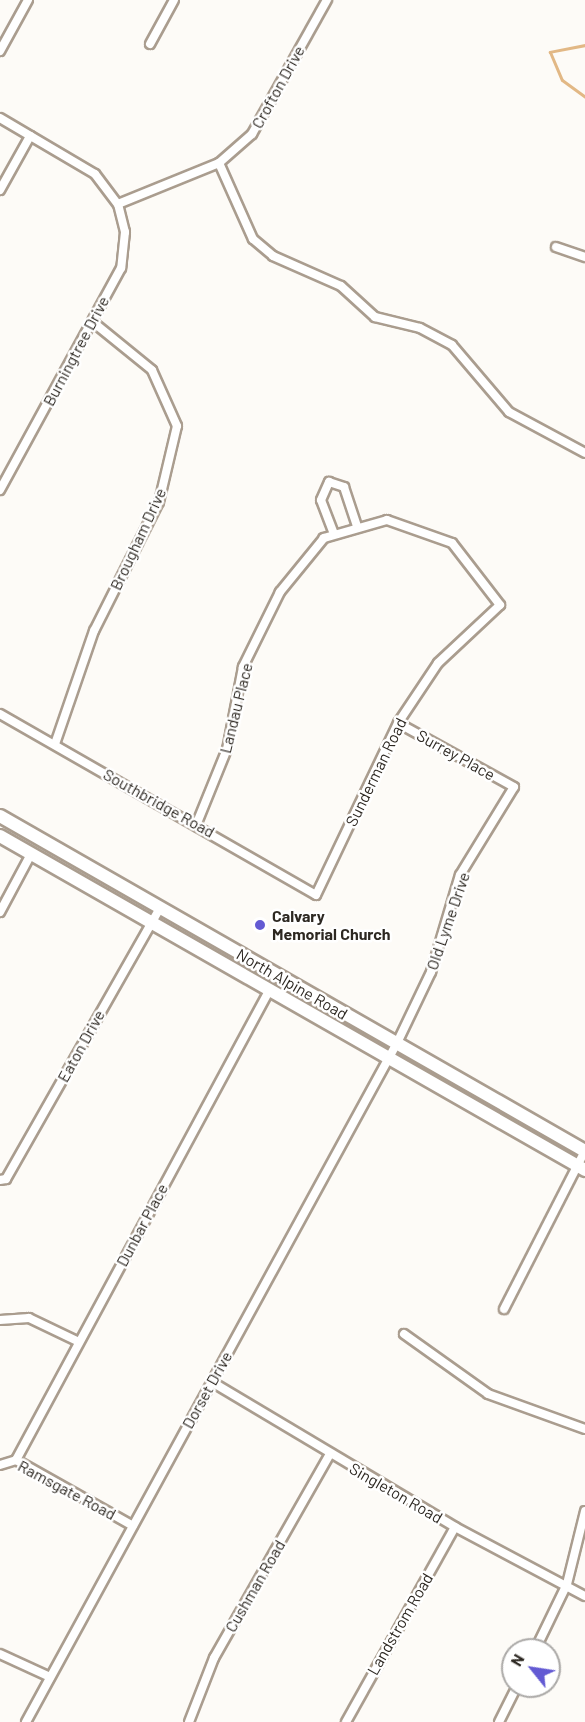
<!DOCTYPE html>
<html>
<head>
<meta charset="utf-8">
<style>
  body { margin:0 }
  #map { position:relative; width:585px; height:1722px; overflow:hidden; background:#fdfbf7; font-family:Barlow,sans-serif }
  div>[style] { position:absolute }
  .stream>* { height:3px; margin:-1.5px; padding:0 1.5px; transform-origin:1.5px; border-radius:1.5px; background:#e2b885 }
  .roads { filter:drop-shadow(2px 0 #aa9d8f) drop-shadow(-2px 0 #aa9d8f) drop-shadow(0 2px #aa9d8f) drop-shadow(0 -2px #aa9d8f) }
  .minor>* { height:8px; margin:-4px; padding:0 4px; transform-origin:4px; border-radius:4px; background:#fff }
  .secondary>* { height:12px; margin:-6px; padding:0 6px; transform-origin:6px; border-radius:6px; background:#fff }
  .dots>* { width:16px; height:16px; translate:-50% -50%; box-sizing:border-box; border:3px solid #fff; border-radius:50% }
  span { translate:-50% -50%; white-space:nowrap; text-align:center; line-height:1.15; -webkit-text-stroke:5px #fff; paint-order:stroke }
  .street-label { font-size:16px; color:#2d2822 }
  .poi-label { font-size:16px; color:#2d2822; font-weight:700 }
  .left { translate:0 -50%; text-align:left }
  .north { position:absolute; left:501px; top:1638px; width:60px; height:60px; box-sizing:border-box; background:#fff; border:2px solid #aba9a7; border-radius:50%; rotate:300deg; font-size:16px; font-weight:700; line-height:24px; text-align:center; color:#2d2822 }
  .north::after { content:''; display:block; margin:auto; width:21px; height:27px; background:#635ad3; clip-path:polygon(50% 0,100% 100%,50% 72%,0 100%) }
</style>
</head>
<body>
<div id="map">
  <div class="stream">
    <div style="left:585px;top:45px;width:36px;rotate:169deg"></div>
    <div style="left:550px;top:52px;width:30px;rotate:67deg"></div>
    <div style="left:562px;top:80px;width:29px;rotate:36deg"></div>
  </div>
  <div class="roads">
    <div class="minor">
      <div style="left:150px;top:44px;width:50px;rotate:-61.4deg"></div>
      <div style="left:0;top:51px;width:58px;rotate:-61.2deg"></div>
      <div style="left:0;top:118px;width:110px;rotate:30.5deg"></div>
      <div style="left:95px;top:174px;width:38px;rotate:53deg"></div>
      <div style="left:118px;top:204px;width:29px;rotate:76deg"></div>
      <div style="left:125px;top:232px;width:36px;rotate:96deg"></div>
      <div style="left:121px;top:268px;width:253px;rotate:118.6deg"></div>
      <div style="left:219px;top:163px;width:83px;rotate:65.9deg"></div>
      <div style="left:253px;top:239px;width:26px;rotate:40deg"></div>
      <div style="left:273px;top:256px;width:74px;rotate:23.8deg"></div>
      <div style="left:341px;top:286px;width:46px;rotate:42.4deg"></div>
      <div style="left:375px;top:317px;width:46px;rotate:13.7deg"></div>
      <div style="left:420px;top:328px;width:36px;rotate:28deg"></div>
      <div style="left:452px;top:345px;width:88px;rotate:49.6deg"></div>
      <div style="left:509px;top:412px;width:86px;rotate:28.3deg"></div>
      <div style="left:0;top:190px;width:62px;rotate:-60.9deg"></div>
      <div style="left:118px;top:204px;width:109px;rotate:-22.1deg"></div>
      <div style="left:219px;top:163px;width:44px;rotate:-41.3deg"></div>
      <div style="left:252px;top:134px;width:154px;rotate:-60.8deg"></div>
      <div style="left:556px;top:247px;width:31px;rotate:19deg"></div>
      <div style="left:334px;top:534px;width:36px;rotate:-111deg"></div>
      <div style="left:321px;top:500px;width:20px;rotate:-66deg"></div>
      <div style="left:329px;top:482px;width:16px;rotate:18deg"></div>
      <div style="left:344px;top:487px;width:41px;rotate:71.6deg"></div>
      <div style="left:0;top:714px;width:364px;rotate:29.8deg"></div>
      <div style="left:316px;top:895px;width:191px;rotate:-64.5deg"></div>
      <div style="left:398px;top:723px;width:72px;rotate:-56.3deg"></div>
      <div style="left:438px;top:663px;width:85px;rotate:-43.1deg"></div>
      <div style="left:500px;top:605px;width:78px;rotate:-127.7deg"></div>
      <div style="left:452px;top:543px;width:69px;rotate:-160.5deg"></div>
      <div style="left:387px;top:520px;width:66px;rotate:164.1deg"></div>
      <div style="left:324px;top:538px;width:70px;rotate:129.2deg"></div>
      <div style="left:280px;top:592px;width:84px;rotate:116.3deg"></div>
      <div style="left:243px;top:667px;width:84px;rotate:101deg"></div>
      <div style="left:227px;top:749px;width:80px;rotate:112.1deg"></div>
      <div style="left:55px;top:744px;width:120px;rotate:-71deg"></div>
      <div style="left:94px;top:631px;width:144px;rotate:-63.3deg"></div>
      <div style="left:159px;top:502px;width:78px;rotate:-76.7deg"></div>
      <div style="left:177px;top:426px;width:61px;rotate:-114.1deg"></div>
      <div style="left:152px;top:370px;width:76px;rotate:-140.9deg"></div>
      <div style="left:0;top:912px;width:66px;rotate:-61.9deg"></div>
      <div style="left:0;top:1180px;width:6px;rotate:-9deg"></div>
      <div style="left:6px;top:1179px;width:312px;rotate:-60.4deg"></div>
      <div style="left:504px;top:1309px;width:178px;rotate:-62.9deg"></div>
      <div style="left:0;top:1320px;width:29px;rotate:-4deg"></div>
      <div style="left:29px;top:1318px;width:55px;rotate:25.6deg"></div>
      <div style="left:404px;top:1334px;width:103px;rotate:35.5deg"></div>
      <div style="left:488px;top:1394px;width:103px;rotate:19.8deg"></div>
      <div style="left:212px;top:1382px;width:283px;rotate:30.8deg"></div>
      <div style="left:455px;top:1527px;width:147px;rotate:28deg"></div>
      <div style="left:16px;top:1460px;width:533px;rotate:-61.66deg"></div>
      <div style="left:0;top:1465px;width:17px;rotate:-17deg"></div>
      <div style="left:16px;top:1460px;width:134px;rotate:29.4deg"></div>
      <div style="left:535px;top:1650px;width:73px;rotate:-64.1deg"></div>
      <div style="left:567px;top:1584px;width:75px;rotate:-76.1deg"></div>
      <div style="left:0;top:1654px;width:55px;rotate:24.7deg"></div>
      <div style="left:26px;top:1722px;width:774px;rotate:-61.35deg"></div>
      <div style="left:397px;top:1043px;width:79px;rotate:-64.4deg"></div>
      <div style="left:431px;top:972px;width:101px;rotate:-73.4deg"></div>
      <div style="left:460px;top:875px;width:103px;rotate:-58.5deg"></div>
      <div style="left:514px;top:787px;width:132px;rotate:-151.1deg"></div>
      <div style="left:189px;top:1722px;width:69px;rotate:-68.7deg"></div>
      <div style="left:214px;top:1658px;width:235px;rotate:-60.4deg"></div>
      <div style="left:346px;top:1722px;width:223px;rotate:-60.8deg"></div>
      <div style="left:499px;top:1722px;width:40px;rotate:-63.4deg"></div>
    </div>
    <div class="secondary">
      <div style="left:0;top:816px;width:674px;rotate:29.8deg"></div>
      <div style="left:0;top:836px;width:674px;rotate:29.72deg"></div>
    </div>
  </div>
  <div class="dots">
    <div style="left:260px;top:925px;background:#635ad3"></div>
  </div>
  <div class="street-label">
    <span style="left:278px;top:87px;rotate:-61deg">Crofton Drive</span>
    <span style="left:76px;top:351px;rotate:-62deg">Burningtree Drive</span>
    <span style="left:138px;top:539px;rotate:-65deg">Brougham Drive</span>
    <span style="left:236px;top:708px;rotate:-76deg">Landau Place</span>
    <span style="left:456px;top:755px;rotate:29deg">Surrey Place</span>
    <span style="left:376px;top:772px;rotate:-64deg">Sunderman Road</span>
    <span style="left:159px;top:803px;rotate:29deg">Southbridge Road</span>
    <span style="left:448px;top:921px;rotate:-71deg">Old Lyme Drive</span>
    <span style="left:292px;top:984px;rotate:30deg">North Alpine Road</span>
    <span style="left:81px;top:1046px;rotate:-61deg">Eaton Drive</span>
    <span style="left:142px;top:1225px;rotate:-62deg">Dunbar Place</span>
    <span style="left:207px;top:1390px;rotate:-61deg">Dorset Drive</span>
    <span style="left:67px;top:1490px;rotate:28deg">Ramsgate Road</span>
    <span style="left:396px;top:1493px;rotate:30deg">Singleton Road</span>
    <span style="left:255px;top:1586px;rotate:-60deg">Cushman Road</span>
    <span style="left:400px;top:1624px;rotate:-60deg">Landstrom Road</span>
  </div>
  <div class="poi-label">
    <span class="left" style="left:272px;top:925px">Calvary<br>Memorial Church</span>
  </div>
  <div class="north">N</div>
</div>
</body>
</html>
